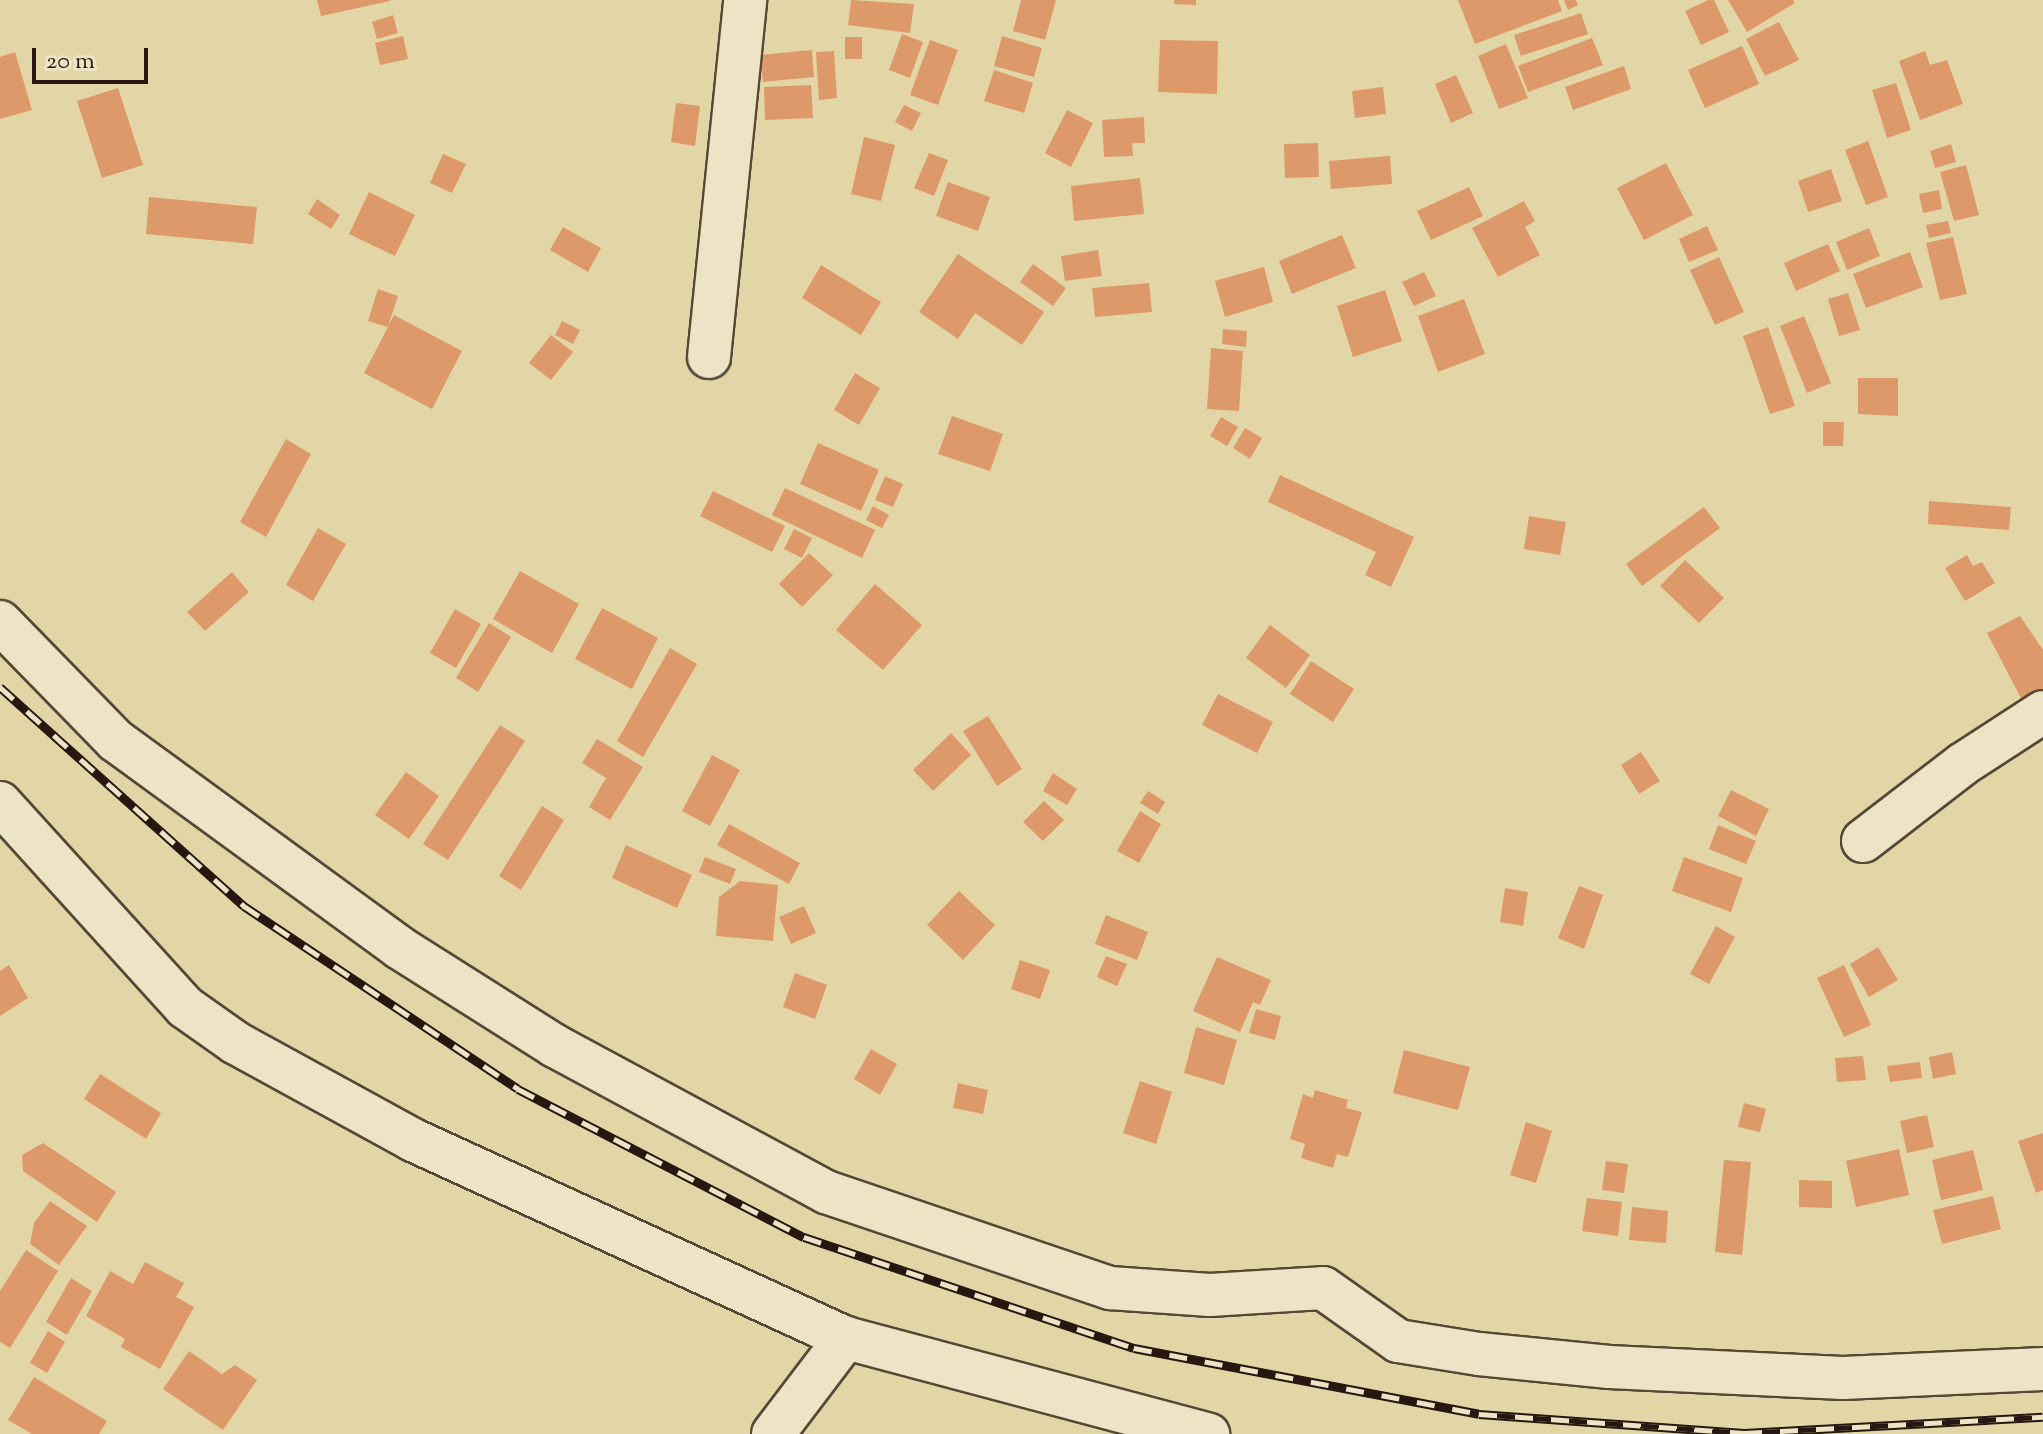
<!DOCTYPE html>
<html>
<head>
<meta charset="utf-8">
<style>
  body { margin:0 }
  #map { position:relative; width:2043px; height:1434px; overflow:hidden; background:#e3d6a6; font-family:"Sorts Mill Goudy",serif }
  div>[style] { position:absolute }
  .building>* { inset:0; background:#de996a }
  .roads { filter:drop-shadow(2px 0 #564736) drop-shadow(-2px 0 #564736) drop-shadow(0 2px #564736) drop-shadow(0 -2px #564736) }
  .street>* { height:42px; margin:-21px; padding:0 21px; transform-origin:21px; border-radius:21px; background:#ede4c5 }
  .rail>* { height:9px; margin-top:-4.5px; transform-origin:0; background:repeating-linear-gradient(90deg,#ede4c5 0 18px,#271710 0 36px); box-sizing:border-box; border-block:2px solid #271710 }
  span { translate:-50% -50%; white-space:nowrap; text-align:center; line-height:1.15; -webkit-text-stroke:6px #ede4c5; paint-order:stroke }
  .scale { position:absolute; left:32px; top:48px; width:116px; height:36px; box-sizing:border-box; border:4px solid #271710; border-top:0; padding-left:10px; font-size:24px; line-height:28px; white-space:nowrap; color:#271710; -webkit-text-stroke:6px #ede4c5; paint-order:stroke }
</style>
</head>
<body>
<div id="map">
  <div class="building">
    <div style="clip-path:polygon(317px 0,390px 0,390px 1px,321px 16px)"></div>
    <div style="clip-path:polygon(851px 0,914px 4px,910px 33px,848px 25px)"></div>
    <div style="clip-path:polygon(1021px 0,1056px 0,1045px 40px,1013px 31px)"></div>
    <div style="clip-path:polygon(1174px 0,1196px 0,1196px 5px,1174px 4px)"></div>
    <div style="clip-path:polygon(1458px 0,1558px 0,1562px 11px,1475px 44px)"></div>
    <div style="clip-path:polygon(1564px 0,1576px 0,1578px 5px,1568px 10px)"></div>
    <div style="clip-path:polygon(1708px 0,1714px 0,1729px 32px,1701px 45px,1685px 11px)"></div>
    <div style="clip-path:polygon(1728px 0,1793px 0,1795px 3px,1747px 32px)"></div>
    <div style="clip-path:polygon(1581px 13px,1588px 34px,1521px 56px,1514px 35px)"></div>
    <div style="clip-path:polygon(393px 15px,398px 33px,377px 39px,372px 22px)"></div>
    <div style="clip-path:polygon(1779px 22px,1799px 60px,1765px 76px,1746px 39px)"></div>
    <div style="clip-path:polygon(902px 34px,923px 42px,910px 78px,889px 70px)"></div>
    <div style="clip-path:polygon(403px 36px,408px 59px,380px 65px,375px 43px)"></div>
    <div style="clip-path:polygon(1002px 36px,1042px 48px,1034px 77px,994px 66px)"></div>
    <div style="clip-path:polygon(845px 37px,862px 37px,862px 59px,845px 59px)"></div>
    <div style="clip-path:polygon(1592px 38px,1603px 65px,1528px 92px,1518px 66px)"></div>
    <div style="clip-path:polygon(930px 40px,958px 50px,938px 105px,910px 95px)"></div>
    <div style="clip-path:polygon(1160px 40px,1218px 41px,1217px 94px,1158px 92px)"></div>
    <div style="clip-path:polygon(1506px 44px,1528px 98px,1499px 109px,1478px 56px)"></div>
    <div style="clip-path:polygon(1742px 46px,1759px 84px,1705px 108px,1688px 70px)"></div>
    <div style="clip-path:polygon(812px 50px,814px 77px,763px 82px,760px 55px)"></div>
    <div style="clip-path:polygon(834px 51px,837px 98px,819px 100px,816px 52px)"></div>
    <div style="clip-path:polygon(1925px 51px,1930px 65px,1947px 60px,1963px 104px,1920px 120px,1899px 61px)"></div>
    <div style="clip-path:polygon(15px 52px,32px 110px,0 119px,0 57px)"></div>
    <div style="clip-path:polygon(1624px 66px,1631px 89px,1573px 110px,1565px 87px)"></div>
    <div style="clip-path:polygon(994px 70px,1033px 83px,1024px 113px,984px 101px)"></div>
    <div style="clip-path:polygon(1456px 75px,1473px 113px,1451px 123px,1435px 84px)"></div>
    <div style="clip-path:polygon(1896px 83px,1911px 130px,1887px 138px,1872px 90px)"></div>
    <div style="clip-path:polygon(811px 85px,813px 118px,765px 120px,764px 87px)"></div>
    <div style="clip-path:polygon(1383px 87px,1386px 114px,1355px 118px,1352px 91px)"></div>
    <div style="clip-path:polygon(118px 88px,143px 165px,102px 178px,77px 101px)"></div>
    <div style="clip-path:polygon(676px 103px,700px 106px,695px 146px,671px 142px)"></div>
    <div style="clip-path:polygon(904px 105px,921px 113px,912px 131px,895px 122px)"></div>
    <div style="clip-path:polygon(1067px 110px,1093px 123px,1071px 167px,1045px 153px)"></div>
    <div style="clip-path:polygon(1144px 117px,1145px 143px,1132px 143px,1133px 156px,1104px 157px,1102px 120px)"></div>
    <div style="clip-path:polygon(864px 137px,895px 145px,881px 201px,851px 194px)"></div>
    <div style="clip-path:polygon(1868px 141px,1888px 197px,1866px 205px,1845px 150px)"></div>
    <div style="clip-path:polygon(1318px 143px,1319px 177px,1285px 178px,1284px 144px)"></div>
    <div style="clip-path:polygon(1951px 144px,1956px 162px,1935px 168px,1930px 151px)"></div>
    <div style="clip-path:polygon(929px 153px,948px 160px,934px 196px,914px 188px)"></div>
    <div style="clip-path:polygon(443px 154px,466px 164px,452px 193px,430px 183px)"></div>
    <div style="clip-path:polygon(1390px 156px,1392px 184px,1331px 189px,1329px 161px)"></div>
    <div style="clip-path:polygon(1666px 163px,1693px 215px,1644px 240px,1617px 188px)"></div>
    <div style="clip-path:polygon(1966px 165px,1979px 215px,1954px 221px,1940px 172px)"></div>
    <div style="clip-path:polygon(1831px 169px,1842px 201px,1808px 212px,1798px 181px)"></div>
    <div style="clip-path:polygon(1140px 178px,1144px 214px,1074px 221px,1071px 186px)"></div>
    <div style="clip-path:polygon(948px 182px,990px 197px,978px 231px,936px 216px)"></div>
    <div style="clip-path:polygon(1469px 187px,1483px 216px,1431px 240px,1417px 211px)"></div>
    <div style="clip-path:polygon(1939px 190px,1942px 209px,1923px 213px,1919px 194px)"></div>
    <div style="clip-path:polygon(369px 192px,415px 215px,395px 256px,349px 234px)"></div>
    <div style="clip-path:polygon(149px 197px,257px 207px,253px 244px,146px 234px)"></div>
    <div style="clip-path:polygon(317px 199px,340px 215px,331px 229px,308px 214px)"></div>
    <div style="clip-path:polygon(1524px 201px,1535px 221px,1525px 227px,1540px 255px,1498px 277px,1472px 228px)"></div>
    <div style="clip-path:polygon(1948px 221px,1951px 233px,1929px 238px,1926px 225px)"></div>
    <div style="clip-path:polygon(1707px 226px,1718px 250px,1689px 262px,1679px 239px)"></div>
    <div style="clip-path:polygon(563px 227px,601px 248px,588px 272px,550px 250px)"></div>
    <div style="clip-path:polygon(1869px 228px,1880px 256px,1847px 270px,1836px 242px)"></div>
    <div style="clip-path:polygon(1342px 235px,1356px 268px,1292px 294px,1279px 261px)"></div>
    <div style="clip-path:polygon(1953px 237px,1967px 294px,1940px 300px,1926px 243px)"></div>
    <div style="clip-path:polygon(1828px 244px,1840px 271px,1796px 291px,1784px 263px)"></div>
    <div style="clip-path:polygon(1098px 250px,1102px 276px,1065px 281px,1061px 256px)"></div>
    <div style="clip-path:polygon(1910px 252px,1923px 287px,1866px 308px,1853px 274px)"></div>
    <div style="clip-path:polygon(958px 254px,1044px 312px,1022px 345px,975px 313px,958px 339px,919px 312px)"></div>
    <div style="clip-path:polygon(1719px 257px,1744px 312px,1715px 325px,1690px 270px)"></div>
    <div style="clip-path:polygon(1033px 264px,1066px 288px,1053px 306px,1020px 282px)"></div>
    <div style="clip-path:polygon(821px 265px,881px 302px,861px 335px,802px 298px)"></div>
    <div style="clip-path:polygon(1264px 267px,1273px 302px,1225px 317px,1215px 281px)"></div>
    <div style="clip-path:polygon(1424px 272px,1436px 296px,1414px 306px,1402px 282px)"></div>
    <div style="clip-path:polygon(1149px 283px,1152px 312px,1095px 317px,1092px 288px)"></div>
    <div style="clip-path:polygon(378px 289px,398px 296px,388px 326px,394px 315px,462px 351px,432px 409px,364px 373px,388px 327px,368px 321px)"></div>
    <div style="clip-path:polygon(1385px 290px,1402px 341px,1353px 357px,1337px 306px)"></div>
    <div style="clip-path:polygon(1848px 293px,1860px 330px,1839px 336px,1828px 299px)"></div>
    <div style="clip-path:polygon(1464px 299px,1485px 354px,1438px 372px,1418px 316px)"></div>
    <div style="clip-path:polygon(1804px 316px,1831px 383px,1807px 393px,1780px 326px)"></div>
    <div style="clip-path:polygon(562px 321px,580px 330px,573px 344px,555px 335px)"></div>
    <div style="clip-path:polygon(1768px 327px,1795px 406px,1770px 414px,1743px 336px)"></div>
    <div style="clip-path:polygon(1223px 329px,1247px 331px,1246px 347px,1222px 344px)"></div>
    <div style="clip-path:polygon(551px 335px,573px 352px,551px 380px,529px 363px)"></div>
    <div style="clip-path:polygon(1211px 348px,1243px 351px,1239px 411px,1207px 409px)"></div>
    <div style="clip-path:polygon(855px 373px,880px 388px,859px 425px,834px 410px)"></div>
    <div style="clip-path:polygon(1858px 378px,1898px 378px,1898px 416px,1858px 414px)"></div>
    <div style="clip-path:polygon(952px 416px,1003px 434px,990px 471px,938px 454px)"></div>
    <div style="clip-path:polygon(1221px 417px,1238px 427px,1227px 446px,1210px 436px)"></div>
    <div style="clip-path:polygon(1823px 422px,1844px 422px,1843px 446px,1823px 446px)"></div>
    <div style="clip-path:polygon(1245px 428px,1262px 438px,1250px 459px,1233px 448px)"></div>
    <div style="clip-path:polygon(286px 439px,311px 454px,266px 537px,240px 522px)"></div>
    <div style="clip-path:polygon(818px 443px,879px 470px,861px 511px,800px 484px)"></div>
    <div style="clip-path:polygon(1280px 475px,1414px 537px,1391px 587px,1365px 575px,1376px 552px,1268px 502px)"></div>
    <div style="clip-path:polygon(885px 476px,903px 484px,893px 507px,875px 500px)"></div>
    <div style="clip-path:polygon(785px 488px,875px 530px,862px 558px,772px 515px)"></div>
    <div style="clip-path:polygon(713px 491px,785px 526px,772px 552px,700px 516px)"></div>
    <div style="clip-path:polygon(1929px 501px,2011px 507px,2009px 530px,1928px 524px)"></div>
    <div style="clip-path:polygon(873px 506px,889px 515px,882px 528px,866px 520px)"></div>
    <div style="clip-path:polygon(1704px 507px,1720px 528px,1642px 586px,1626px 564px)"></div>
    <div style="clip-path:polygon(1529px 516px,1566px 522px,1560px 555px,1524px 549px)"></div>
    <div style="clip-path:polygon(318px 528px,346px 544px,313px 601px,286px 585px)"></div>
    <div style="clip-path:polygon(794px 529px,812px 538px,802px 558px,784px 549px)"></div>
    <div style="clip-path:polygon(809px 553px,833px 575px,802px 607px,779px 584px)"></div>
    <div style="clip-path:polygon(1967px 555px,1973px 566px,1982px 562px,1995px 583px,1965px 601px,1945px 568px)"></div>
    <div style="clip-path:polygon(1685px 560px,1724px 598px,1699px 623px,1660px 586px)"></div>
    <div style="clip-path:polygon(520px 571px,579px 604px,552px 653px,493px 619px)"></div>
    <div style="clip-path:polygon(232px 572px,249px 592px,205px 631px,187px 612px)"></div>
    <div style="clip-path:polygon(875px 584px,922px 625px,883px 670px,836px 630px)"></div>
    <div style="clip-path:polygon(602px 608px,658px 638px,632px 689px,575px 659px)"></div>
    <div style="clip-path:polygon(455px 609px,481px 624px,456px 668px,430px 653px)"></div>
    <div style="clip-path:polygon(2020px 616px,2043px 650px,2043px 694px,2024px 704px,1987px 633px)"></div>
    <div style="clip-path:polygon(489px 623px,511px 637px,478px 692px,456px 678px)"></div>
    <div style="clip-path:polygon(1270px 625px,1310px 655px,1286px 688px,1246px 658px)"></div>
    <div style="clip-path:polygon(670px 648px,697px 664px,643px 757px,617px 741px)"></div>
    <div style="clip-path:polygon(1311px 661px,1354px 689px,1333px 722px,1290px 694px)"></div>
    <div style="clip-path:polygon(1218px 694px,1273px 722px,1257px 753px,1202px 725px)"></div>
    <div style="clip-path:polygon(988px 716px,1022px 769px,997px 786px,963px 731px)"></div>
    <div style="clip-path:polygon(500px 725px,525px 741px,448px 860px,423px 844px)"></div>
    <div style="clip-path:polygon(951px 733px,971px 755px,933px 791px,913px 770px)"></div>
    <div style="clip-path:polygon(597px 739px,643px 767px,610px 820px,589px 807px,606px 778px,582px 763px)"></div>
    <div style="clip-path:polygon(1641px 752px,1660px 781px,1639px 794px,1621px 765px)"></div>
    <div style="clip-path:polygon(712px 755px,740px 770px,710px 826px,682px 811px)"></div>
    <div style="clip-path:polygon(406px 772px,439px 796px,409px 839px,375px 815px)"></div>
    <div style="clip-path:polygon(1053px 773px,1077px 789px,1067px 805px,1043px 791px)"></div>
    <div style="clip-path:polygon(1731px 790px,1769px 809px,1756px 836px,1718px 816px)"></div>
    <div style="clip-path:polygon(1148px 791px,1165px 802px,1158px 814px,1140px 803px)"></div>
    <div style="clip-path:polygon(1044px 801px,1064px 820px,1043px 841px,1023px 822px)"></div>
    <div style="clip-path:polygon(542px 806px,564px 820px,521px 890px,499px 876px)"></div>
    <div style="clip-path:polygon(1140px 811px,1161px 824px,1139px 863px,1117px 851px)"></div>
    <div style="clip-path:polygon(729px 824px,800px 863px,789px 884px,717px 845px)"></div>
    <div style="clip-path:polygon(1718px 825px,1756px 841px,1746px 864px,1709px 849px)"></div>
    <div style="clip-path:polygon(626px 845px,692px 875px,677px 908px,612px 878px)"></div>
    <div style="clip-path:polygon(705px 857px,736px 869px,730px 884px,699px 872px)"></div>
    <div style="clip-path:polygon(1684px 857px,1743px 878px,1731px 912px,1672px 891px)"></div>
    <div style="clip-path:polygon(740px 881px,778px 885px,773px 941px,716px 936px,719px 897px)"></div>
    <div style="clip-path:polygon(1579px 886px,1603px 895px,1584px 949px,1558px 938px)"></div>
    <div style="clip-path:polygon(1505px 888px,1528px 892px,1523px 926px,1500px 922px)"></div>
    <div style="clip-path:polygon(959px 891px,995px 925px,963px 960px,927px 925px)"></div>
    <div style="clip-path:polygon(804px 906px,816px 933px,791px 944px,779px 917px)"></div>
    <div style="clip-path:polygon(1106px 915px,1148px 932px,1137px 960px,1095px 944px)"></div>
    <div style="clip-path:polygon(1716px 926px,1735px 937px,1709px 984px,1690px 974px)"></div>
    <div style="clip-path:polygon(1878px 947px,1898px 980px,1869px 997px,1850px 964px)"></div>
    <div style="clip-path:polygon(1106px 956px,1127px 964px,1117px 986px,1097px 977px)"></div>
    <div style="clip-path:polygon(1217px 957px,1271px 980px,1260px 1005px,1253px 1002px,1240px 1032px,1193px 1011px)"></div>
    <div style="clip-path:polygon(1020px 960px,1050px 970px,1040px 999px,1011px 989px)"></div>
    <div style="clip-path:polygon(9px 965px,28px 998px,0 1016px,0 971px)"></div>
    <div style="clip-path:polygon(1844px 965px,1871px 1025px,1844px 1037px,1817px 978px)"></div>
    <div style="clip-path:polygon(795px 973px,827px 985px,815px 1019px,783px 1007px)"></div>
    <div style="clip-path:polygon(1256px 1009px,1281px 1016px,1275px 1040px,1249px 1033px)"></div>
    <div style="clip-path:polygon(1196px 1027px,1237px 1040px,1224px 1085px,1184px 1073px)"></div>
    <div style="clip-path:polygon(871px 1049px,897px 1064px,880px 1095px,854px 1079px)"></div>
    <div style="clip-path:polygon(1404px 1050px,1470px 1067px,1458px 1110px,1393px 1093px)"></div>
    <div style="clip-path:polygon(1952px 1052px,1956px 1074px,1933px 1079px,1929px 1057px)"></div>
    <div style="clip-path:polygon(1863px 1056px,1866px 1080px,1837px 1082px,1835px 1058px)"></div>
    <div style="clip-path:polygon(1920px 1062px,1922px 1078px,1890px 1082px,1887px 1066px)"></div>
    <div style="clip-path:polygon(100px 1074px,161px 1113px,146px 1139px,84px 1099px)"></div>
    <div style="clip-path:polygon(1140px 1081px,1172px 1092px,1156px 1144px,1123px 1133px)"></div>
    <div style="clip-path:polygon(958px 1083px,988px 1090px,983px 1114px,953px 1108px)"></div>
    <div style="clip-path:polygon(1315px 1090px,1348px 1100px,1346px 1108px,1362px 1112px,1348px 1157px,1337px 1154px,1333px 1168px,1301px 1158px,1305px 1144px,1290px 1139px,1303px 1094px,1313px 1098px)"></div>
    <div style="clip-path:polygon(1744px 1103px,1766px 1109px,1760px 1132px,1738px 1127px)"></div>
    <div style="clip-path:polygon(1927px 1115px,1934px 1147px,1907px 1153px,1900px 1121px)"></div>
    <div style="clip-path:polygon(1526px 1122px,1552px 1131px,1536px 1183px,1510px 1175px)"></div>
    <div style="clip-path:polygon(2043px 1133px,2043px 1190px,2036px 1193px,2018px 1141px)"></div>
    <div style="clip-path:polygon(43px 1143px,116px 1192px,97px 1222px,23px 1171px,22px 1155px)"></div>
    <div style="clip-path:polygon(1899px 1149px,1909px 1195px,1856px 1207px,1846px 1161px)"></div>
    <div style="clip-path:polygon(1973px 1150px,1983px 1190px,1941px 1200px,1932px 1160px)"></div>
    <div style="clip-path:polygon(1724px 1160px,1751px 1162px,1742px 1255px,1715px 1252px)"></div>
    <div style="clip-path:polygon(1606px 1161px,1628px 1164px,1624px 1193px,1602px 1190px)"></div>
    <div style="clip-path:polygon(1799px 1180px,1832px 1181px,1832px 1208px,1799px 1207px)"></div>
    <div style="clip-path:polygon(1993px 1196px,2001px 1229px,1942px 1244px,1933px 1210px)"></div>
    <div style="clip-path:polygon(1587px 1198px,1622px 1202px,1618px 1236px,1582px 1231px)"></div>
    <div style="clip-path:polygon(50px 1201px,87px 1226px,59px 1265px,30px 1244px,34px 1223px)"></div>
    <div style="clip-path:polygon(1632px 1207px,1668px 1211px,1666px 1243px,1629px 1240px)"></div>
    <div style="clip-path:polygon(26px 1250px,58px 1271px,10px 1348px,0 1342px,0 1291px)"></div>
    <div style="clip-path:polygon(145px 1262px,184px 1283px,176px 1297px,194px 1307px,160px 1369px,121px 1347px,125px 1339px,86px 1316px,110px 1271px,133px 1284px)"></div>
    <div style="clip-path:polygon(71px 1278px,92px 1291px,67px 1335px,46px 1322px)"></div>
    <div style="clip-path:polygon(48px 1331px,65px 1342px,47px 1373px,30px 1363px)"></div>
    <div style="clip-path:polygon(189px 1351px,222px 1374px,235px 1365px,257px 1380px,223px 1430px,163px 1389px)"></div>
    <div style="clip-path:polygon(34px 1377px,107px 1421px,99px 1434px,32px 1434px,8px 1420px)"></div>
  </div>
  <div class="roads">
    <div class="street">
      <div style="left:709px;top:357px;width:359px;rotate:-84.2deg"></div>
      <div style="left:0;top:622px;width:165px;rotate:45.7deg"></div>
      <div style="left:115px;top:740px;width:353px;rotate:36.1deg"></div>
      <div style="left:400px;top:948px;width:183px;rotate:32.3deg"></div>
      <div style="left:555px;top:1046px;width:308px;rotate:28.3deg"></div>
      <div style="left:826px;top:1192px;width:300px;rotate:18.7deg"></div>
      <div style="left:1110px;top:1288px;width:100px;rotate:4deg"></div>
      <div style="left:1210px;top:1295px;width:113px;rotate:-3.5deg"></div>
      <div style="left:1323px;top:1288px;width:92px;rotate:35.2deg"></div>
      <div style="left:1398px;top:1341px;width:82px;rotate:9.1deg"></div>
      <div style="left:1479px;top:1354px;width:131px;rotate:5.7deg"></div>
      <div style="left:1609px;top:1367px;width:234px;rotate:2.7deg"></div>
      <div style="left:1843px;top:1378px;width:200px;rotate:-2.6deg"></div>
      <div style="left:0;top:803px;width:275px;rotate:47.8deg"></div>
      <div style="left:185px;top:1007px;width:62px;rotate:35.2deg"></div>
      <div style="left:236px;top:1043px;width:202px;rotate:28.7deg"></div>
      <div style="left:413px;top:1140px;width:476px;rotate:24.6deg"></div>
      <div style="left:846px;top:1338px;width:375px;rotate:14.9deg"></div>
      <div style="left:1863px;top:841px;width:126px;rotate:-37.6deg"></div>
      <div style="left:1963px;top:764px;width:95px;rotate:-33deg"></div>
      <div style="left:773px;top:1434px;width:121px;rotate:-52.8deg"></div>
    </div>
  </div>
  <div class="rail">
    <div style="left:0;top:687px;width:328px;rotate:41.9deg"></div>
    <div style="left:244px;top:906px;width:329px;rotate:33.7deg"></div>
    <div style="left:518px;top:1089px;width:322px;rotate:27.4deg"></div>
    <div style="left:804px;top:1237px;width:348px;rotate:18.6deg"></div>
    <div style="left:1134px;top:1348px;width:351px;rotate:10.8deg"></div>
    <div style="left:1479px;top:1414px;width:266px;rotate:4.1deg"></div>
    <div style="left:1744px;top:1433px;width:299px;rotate:-3.1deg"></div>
  </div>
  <div class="scale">20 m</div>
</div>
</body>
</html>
